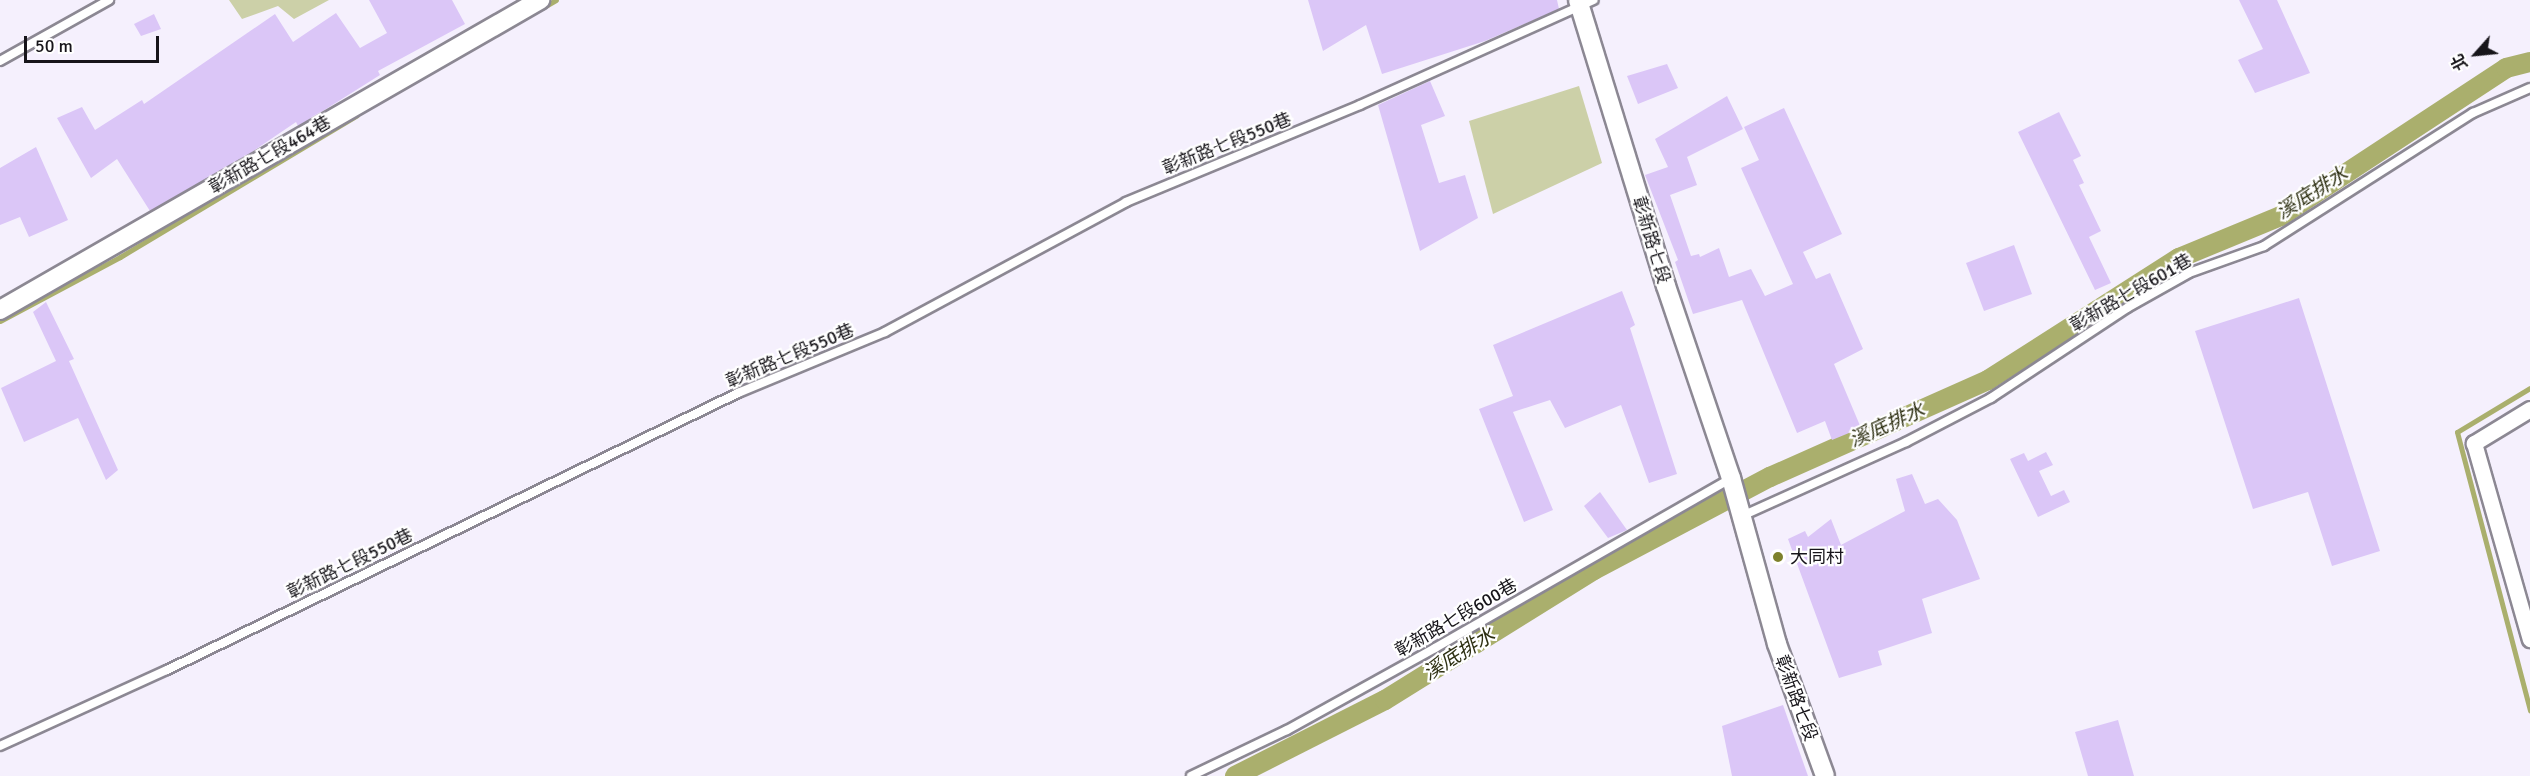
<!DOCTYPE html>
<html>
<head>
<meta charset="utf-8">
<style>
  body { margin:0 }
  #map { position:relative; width:2530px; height:776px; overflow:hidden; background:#f5f0fd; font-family:Signika,"Noto Sans TC",sans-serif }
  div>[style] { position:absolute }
  .green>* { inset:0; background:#ccd0a8 }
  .stream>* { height:5px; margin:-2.5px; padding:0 2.5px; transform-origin:2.5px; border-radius:2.5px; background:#aaaf6d }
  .canal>* { height:20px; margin:-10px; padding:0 10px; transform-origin:10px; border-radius:10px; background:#aaaf6d }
  .building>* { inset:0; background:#dbc6f7 }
  .roads { filter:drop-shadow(2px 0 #8c8893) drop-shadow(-2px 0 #8c8893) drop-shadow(0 2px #8c8893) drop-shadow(0 -2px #8c8893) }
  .service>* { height:8px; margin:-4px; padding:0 4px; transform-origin:4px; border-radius:4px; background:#fff }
  .minor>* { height:15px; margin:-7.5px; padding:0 7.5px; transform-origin:7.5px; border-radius:7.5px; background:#fff }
  .tertiary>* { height:18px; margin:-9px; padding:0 9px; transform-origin:9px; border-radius:9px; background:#fff }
  .dots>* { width:16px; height:16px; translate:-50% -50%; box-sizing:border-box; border:3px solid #fff; border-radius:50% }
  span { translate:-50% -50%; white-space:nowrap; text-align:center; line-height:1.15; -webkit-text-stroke:4.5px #fff; paint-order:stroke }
  .street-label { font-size:18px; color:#17151a }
  .poi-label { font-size:18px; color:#17151a }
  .left { translate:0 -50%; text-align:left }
  .water-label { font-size:20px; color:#2d2f11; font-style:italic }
  .north { position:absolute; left:2446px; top:24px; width:60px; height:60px; -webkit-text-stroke:4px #fff; paint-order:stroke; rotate:243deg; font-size:16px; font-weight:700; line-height:24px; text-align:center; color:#17151a }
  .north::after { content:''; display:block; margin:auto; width:21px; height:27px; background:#17151a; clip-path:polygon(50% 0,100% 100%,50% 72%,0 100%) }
  .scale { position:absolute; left:24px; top:36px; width:135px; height:27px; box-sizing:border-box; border:3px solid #17151a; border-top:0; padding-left:8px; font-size:18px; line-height:21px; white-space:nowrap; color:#17151a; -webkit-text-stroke:4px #fff; paint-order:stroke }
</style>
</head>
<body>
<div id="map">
  <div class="green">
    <div style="clip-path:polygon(229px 0,329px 0,294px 19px,278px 6px,242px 19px)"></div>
    <div style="clip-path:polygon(1579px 86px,1602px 163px,1493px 214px,1469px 121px)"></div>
  </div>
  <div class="stream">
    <div style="left:542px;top:8px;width:16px;rotate:-30deg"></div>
    <div style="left:0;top:321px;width:136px;rotate:-28.1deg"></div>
    <div style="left:120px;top:257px;width:276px;rotate:-30.9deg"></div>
    <div style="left:2530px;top:388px;width:85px;rotate:148.9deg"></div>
    <div style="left:2457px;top:432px;width:288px;rotate:75.3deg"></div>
  </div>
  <div class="canal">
    <div style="left:1235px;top:776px;width:168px;rotate:-26.9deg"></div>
    <div style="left:1385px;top:700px;width:246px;rotate:-31.9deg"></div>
    <div style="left:1594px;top:570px;width:199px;rotate:-27.9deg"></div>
    <div style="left:1770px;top:477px;width:239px;rotate:-24deg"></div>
    <div style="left:1988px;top:380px;width:227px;rotate:-32.6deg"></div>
    <div style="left:2179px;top:258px;width:110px;rotate:-22.4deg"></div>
    <div style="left:2281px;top:216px;width:269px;rotate:-33.3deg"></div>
    <div style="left:2506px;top:68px;width:25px;rotate:-14deg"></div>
  </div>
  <div class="building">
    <div style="clip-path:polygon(369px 0,452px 0,465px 24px,378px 71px,380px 75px,307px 121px,298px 126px,296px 122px,249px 154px,150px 211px,117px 159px,91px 178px,57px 118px,82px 107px,95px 130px,142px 100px,144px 104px,275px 14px,293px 42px,336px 13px,360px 48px,387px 33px)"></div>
    <div style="clip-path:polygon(1308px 0,1557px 0,1559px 9px,1485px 41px,1382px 74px,1366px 25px,1323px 51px)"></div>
    <div style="clip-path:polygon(2239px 0,2277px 0,2310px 73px,2255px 93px,2238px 60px,2263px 49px)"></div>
    <div style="clip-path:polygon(154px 14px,161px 29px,141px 36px,134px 24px)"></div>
    <div style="clip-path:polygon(1667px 64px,1678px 88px,1638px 104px,1627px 76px)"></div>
    <div style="clip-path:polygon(1430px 81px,1445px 116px,1421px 125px,1439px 183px,1465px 175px,1478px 218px,1420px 251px,1378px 105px)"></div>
    <div style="clip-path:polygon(1727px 96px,1743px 129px,1687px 157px,1697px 185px,1670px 195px,1691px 256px,1699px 254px,1700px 257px,1719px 248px,1729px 277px,1751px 269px,1765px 296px,1793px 284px,1741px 168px,1759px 160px,1744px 127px,1784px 108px,1842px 234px,1803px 252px,1816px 279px,1830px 273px,1863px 349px,1834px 364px,1861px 428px,1832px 440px,1825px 421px,1797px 433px,1742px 300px,1693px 314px,1675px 262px,1678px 260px,1645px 175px,1668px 167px,1655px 139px)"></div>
    <div style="clip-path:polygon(2059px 112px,2081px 156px,2073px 160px,2084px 183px,2079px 185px,2101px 231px,2089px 237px,2111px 283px,2095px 290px,2018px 132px)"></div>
    <div style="clip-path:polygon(36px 147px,68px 220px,29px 237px,20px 217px,0 225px,0 168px)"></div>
    <div style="clip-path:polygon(2014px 245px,2032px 294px,1984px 311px,1966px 263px)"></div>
    <div style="clip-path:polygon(1622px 291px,1635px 325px,1630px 328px,1677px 474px,1649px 483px,1621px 405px,1565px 428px,1550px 400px,1513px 412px,1553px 510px,1524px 522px,1479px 409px,1513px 396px,1493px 345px)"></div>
    <div style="clip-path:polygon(2299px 298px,2380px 551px,2332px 566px,2308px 492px,2253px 509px,2195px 331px)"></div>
    <div style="clip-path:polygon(46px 302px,74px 359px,69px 361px,118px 470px,106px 480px,78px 418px,24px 442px,1px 388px,56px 361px,33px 312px)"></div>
    <div style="clip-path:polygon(2046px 452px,2053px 465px,2039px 471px,2051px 496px,2064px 490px,2070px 502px,2038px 517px,2010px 459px,2024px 453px,2028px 461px)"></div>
    <div style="clip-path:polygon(1912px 474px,1925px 504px,1938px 499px,1957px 520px,1980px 579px,1922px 599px,1932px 633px,1878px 651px,1882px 665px,1839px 678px,1788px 539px,1805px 531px,1808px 537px,1831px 519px,1841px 545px,1905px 511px,1896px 479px)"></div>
    <div style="clip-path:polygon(1600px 492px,1627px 530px,1608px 538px,1584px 506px)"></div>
    <div style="clip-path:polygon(1783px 705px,1808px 776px,1732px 776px,1722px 726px)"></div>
    <div style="clip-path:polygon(2118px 720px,2134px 776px,2088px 776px,2075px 732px)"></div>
  </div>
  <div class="roads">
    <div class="service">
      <div style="left:0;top:61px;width:125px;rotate:-29.2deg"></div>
      <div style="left:1742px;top:516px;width:180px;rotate:-24.3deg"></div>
      <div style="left:1906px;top:442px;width:96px;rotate:-27.4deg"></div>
      <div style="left:1991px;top:398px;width:163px;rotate:-33.5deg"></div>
      <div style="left:2127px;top:308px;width:71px;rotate:-29.4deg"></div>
      <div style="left:2189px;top:273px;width:80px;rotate:-19.8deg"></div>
      <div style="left:2264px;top:246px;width:248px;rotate:-32.5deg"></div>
      <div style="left:2473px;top:113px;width:62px;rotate:-23.7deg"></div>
      <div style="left:0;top:746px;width:183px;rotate:-24.5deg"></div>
      <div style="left:167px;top:670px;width:635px;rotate:-25.88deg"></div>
      <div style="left:738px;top:393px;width:159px;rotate:-22.5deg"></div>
      <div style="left:885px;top:332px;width:274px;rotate:-28.3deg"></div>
      <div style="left:1126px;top:202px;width:253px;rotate:-22.5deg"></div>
      <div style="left:1360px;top:105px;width:256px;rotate:-24.2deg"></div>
      <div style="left:1191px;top:776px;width:106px;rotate:-25.6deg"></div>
      <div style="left:1287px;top:730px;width:169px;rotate:-29deg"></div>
      <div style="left:1435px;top:648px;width:340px;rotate:-29.8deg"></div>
    </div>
    <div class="minor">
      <div style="left:2530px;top:409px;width:66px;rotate:148.7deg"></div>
      <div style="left:2474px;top:443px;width:204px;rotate:74.1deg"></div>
    </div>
    <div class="tertiary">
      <div style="left:1578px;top:0;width:299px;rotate:72.9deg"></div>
      <div style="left:1666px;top:286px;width:203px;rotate:71.3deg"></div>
      <div style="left:1731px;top:478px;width:172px;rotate:74.5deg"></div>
      <div style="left:1777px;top:644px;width:140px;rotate:70deg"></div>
      <div style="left:0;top:310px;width:623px;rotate:-29.86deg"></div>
    </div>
  </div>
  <div class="dots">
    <div style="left:1778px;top:557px;background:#7e812c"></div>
  </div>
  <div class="street-label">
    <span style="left:1227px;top:144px;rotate:-22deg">彰新路七段550巷</span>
    <span style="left:270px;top:155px;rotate:-30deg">彰新路七段464巷</span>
    <span style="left:1651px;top:240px;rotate:73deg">彰新路七段</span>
    <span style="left:2131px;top:293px;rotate:-30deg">彰新路七段601巷</span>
    <span style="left:790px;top:356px;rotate:-23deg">彰新路七段550巷</span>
    <span style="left:350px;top:564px;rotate:-26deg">彰新路七段550巷</span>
    <span style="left:1456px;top:618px;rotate:-30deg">彰新路七段600巷</span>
    <span style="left:1796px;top:698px;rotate:70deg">彰新路七段</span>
  </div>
  <div class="poi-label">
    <span class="left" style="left:1790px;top:557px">大同村</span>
  </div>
  <div class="water-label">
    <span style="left:2312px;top:193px;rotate:-32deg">溪底排水</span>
    <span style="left:1887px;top:425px;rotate:-24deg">溪底排水</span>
    <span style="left:1459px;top:654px;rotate:-32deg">溪底排水</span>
  </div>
  <div class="north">北</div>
  <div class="scale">50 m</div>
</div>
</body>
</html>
